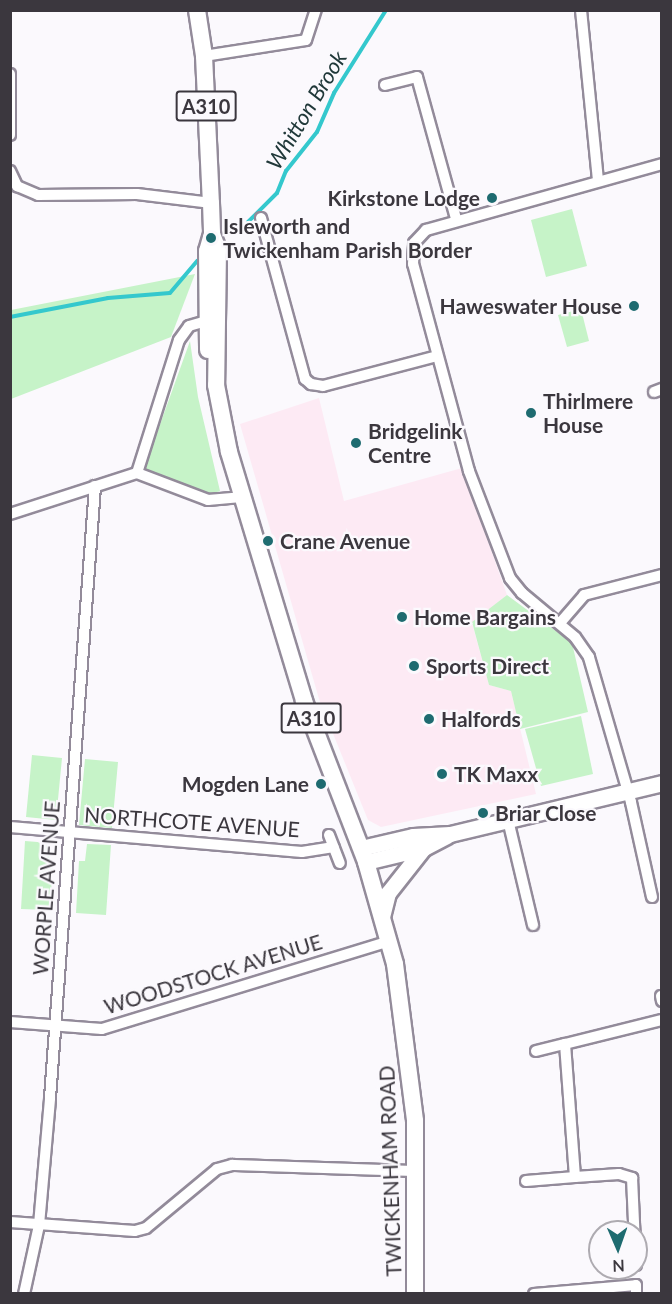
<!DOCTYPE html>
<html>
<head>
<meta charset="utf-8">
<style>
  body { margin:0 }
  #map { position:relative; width:672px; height:1304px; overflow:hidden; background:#fbf9fd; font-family:Lato,sans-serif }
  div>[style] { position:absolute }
  .commercial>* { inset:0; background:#fdeaf4 }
  .green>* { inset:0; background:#c6f3c8 }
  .stream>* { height:4px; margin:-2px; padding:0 2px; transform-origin:2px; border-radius:2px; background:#34c8cd }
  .roads { filter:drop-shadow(2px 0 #938b9a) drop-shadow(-2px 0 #938b9a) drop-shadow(0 2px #938b9a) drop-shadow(0 -2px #938b9a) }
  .street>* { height:10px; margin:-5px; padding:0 5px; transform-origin:5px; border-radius:5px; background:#fff }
  .secondary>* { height:15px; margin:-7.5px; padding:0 7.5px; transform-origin:7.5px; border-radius:7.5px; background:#fff }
  .primary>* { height:16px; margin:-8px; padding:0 8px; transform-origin:8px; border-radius:8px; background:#fff }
  .dots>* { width:16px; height:16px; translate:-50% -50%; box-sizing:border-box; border:3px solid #fbf9fd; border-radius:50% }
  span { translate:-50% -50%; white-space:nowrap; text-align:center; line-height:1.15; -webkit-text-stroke:4.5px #fbf9fd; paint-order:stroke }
  .shield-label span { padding:2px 4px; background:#fbf9fd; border:2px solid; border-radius:4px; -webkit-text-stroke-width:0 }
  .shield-label { font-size:20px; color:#3b373e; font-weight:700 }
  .poi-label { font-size:21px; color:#3b373e; font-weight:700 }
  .right { translate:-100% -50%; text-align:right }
  .left { translate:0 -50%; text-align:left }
  .street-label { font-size:21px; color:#3b373e }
  .water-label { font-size:22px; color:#203839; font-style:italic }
  .frame { position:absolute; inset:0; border:12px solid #3b373e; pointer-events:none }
  .north { position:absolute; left:588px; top:1220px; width:60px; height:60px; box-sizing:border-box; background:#fbf9fd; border:2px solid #aeabb1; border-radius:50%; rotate:178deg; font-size:16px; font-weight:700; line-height:24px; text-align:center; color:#3b373e }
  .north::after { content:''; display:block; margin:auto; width:21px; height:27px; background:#1e6b70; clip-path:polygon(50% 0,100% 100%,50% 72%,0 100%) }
</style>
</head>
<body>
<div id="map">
  <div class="commercial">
    <div style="clip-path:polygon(319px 398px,344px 501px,462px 468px,507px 595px,472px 623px,489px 685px,511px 691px,536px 794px,381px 827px,368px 820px,319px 699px,240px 424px)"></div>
  </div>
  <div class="green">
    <div style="clip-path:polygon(572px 209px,587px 266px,546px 277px,531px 220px)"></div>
    <div style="clip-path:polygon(195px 274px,171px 337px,11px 399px,11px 310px)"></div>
    <div style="clip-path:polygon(581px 309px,589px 341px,567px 347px,558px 315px)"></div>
    <div style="clip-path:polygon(190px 341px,198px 397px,220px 491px,206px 496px,144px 469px)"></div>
    <div style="clip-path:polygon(507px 595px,572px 643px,588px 712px,520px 729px,511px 691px,489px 685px,472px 622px)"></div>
    <div style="clip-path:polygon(581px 716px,593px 774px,541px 786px,525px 729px)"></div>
    <div style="clip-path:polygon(32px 755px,62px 758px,56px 820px,26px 817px)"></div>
    <div style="clip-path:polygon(85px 759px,118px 762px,112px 828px,79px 825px)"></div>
    <div style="clip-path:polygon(25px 841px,50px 843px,49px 860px,53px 860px,50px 910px,21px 909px)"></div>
    <div style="clip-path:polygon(87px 844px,111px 845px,106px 915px,76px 913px,79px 861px,85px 861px)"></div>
  </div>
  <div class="stream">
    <div style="left:248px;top:222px;width:41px;rotate:-45deg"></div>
    <div style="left:277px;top:193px;width:24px;rotate:-68deg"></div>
    <div style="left:286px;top:171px;width:50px;rotate:-51.5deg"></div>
    <div style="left:317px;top:132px;width:43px;rotate:-66.4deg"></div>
    <div style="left:334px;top:93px;width:98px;rotate:-57.9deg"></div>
    <div style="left:10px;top:317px;width:100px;rotate:-11deg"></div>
    <div style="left:108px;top:298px;width:62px;rotate:-4.6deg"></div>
    <div style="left:170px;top:293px;width:42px;rotate:-49.8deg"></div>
  </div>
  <div class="roads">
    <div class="street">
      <div style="left:581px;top:10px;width:171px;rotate:84.3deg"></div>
      <div style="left:204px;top:56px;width:103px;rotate:-8.9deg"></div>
      <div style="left:306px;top:40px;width:32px;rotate:-72deg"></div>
      <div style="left:10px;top:74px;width:61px;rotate:90deg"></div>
      <div style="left:385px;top:85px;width:33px;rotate:-14deg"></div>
      <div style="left:417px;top:77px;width:147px;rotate:74.6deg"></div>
      <div style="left:10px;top:171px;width:17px;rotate:65deg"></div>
      <div style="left:17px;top:186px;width:23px;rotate:23deg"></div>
      <div style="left:38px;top:195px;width:99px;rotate:-0.6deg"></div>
      <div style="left:137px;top:194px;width:75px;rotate:6.9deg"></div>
      <div style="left:261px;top:218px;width:167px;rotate:74.7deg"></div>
      <div style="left:305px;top:379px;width:8px;rotate:40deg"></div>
      <div style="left:311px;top:384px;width:12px;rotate:9deg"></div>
      <div style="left:323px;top:386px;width:118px;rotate:-14.7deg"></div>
      <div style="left:654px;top:392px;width:9px;rotate:-21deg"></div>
      <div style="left:137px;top:473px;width:139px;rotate:-72.5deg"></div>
      <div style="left:179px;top:340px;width:17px;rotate:-54deg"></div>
      <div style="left:189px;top:326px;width:19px;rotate:-16deg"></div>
      <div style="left:137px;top:473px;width:76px;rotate:20.8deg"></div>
      <div style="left:208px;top:500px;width:33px;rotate:-5deg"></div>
      <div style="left:10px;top:514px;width:133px;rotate:-17.9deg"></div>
      <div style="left:560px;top:623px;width:37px;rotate:-49deg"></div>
      <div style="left:584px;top:595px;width:81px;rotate:-14.4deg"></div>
      <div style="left:508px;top:820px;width:108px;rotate:76.6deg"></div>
      <div style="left:10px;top:827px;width:293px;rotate:4.9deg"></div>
      <div style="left:302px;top:852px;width:32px;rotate:-9deg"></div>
      <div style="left:329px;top:835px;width:30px;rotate:69deg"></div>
      <div style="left:652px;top:897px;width:97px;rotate:-102.5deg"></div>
      <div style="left:631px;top:802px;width:151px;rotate:-106.2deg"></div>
      <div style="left:589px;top:657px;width:24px;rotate:-125deg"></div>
      <div style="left:575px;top:637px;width:69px;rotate:-140.3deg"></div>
      <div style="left:522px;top:593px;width:19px;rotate:-129deg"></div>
      <div style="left:510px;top:578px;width:115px;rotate:-111deg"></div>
      <div style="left:469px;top:471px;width:214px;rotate:-105.1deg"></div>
      <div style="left:413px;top:264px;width:21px;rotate:-87deg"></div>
      <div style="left:414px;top:243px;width:18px;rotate:-47deg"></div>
      <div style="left:426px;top:230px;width:245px;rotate:-15.6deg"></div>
      <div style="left:661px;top:996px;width:5px;rotate:79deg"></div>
      <div style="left:10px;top:1022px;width:92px;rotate:4.4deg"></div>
      <div style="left:102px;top:1029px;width:300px;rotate:-17deg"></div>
      <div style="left:565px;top:1044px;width:100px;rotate:-13.9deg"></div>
      <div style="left:536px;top:1051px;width:30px;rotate:-14deg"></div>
      <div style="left:565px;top:1044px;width:133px;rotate:85.7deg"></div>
      <div style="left:575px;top:1177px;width:44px;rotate:-3.9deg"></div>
      <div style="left:619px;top:1174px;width:14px;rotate:17deg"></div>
      <div style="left:632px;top:1178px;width:87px;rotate:87.4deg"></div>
      <div style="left:526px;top:1181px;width:49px;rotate:-4.7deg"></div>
      <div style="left:10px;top:1222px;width:125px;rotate:4.1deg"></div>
      <div style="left:135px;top:1231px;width:11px;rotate:-15deg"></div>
      <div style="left:146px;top:1228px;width:92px;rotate:-39.7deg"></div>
      <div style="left:217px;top:1169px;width:16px;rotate:-15deg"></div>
      <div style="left:232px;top:1165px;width:184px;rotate:1.9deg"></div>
      <div style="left:24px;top:1294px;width:71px;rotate:-77.7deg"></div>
      <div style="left:39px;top:1225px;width:127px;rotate:-85deg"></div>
      <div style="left:50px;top:1098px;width:614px;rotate:-85.79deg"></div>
      <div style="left:534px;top:1294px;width:102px;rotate:-5deg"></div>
      <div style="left:636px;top:1285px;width:9px;rotate:90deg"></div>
    </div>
    <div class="secondary">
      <div style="left:361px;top:848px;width:53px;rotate:-13deg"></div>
      <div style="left:413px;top:836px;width:37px;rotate:-3deg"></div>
      <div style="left:450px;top:834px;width:218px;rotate:-13.5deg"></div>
      <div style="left:366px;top:862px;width:60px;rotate:-13.6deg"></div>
      <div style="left:424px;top:848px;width:26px;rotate:-28deg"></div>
      <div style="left:382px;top:917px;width:25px;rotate:-76deg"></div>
      <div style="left:388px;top:893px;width:55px;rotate:-51.7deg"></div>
    </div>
    <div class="primary">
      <div style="left:197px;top:10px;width:47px;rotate:81.3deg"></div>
      <div style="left:204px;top:56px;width:147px;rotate:87.3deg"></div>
      <div style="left:211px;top:203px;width:31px;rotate:88deg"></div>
      <div style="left:212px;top:234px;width:18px;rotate:106deg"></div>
      <div style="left:207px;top:251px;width:99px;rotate:89.4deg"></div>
      <div style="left:212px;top:234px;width:17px;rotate:69deg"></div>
      <div style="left:218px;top:250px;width:135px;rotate:90.8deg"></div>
      <div style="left:216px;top:385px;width:68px;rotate:79deg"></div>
      <div style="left:229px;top:452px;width:260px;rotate:73.2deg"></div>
      <div style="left:304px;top:701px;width:173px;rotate:68.9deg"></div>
      <div style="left:366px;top:862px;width:106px;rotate:74.1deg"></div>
      <div style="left:395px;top:964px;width:158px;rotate:82.7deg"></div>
      <div style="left:415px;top:1121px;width:173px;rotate:90deg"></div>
    </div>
  </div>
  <div class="dots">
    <div style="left:492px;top:198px;background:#1e6b70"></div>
    <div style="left:211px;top:238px;background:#1e6b70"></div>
    <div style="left:634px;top:306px;background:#1e6b70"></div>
    <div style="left:531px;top:413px;background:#1e6b70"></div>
    <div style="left:356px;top:443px;background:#1e6b70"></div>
    <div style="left:268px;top:541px;background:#1e6b70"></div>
    <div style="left:402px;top:617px;background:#1e6b70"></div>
    <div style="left:414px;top:666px;background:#1e6b70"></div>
    <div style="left:429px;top:719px;background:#1e6b70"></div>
    <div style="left:442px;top:774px;background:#1e6b70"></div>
    <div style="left:321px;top:784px;background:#1e6b70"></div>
    <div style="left:483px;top:813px;background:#1e6b70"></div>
  </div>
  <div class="shield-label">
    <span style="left:206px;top:106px">A310</span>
    <span style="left:311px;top:718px">A310</span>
  </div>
  <div class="poi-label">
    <span class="right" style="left:480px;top:198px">Kirkstone Lodge</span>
    <span class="left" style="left:223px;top:238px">Isleworth and<br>Twickenham Parish Border</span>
    <span class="right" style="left:622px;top:306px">Haweswater House</span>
    <span class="left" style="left:543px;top:413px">Thirlmere<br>House</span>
    <span class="left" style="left:368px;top:443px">Bridgelink<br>Centre</span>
    <span class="left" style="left:280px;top:541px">Crane Avenue</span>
    <span class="left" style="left:414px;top:617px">Home Bargains</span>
    <span class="left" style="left:426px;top:666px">Sports Direct</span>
    <span class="left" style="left:441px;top:719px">Halfords</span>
    <span class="left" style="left:454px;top:774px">TK Maxx</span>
    <span class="right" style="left:309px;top:784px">Mogden Lane</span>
    <span class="left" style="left:495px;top:813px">Briar Close</span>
  </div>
  <div class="street-label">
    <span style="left:192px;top:822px;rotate:4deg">NORTHCOTE AVENUE</span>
    <span style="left:46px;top:888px;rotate:-86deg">WORPLE AVENUE</span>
    <span style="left:213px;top:974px;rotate:-17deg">WOODSTOCK AVENUE</span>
    <span style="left:390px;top:1171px;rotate:-92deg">TWICKENHAM ROAD</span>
  </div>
  <div class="water-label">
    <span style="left:306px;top:110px;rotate:-59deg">Whitton Brook</span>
  </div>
  <div class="frame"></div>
  <div class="north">N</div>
</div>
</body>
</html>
